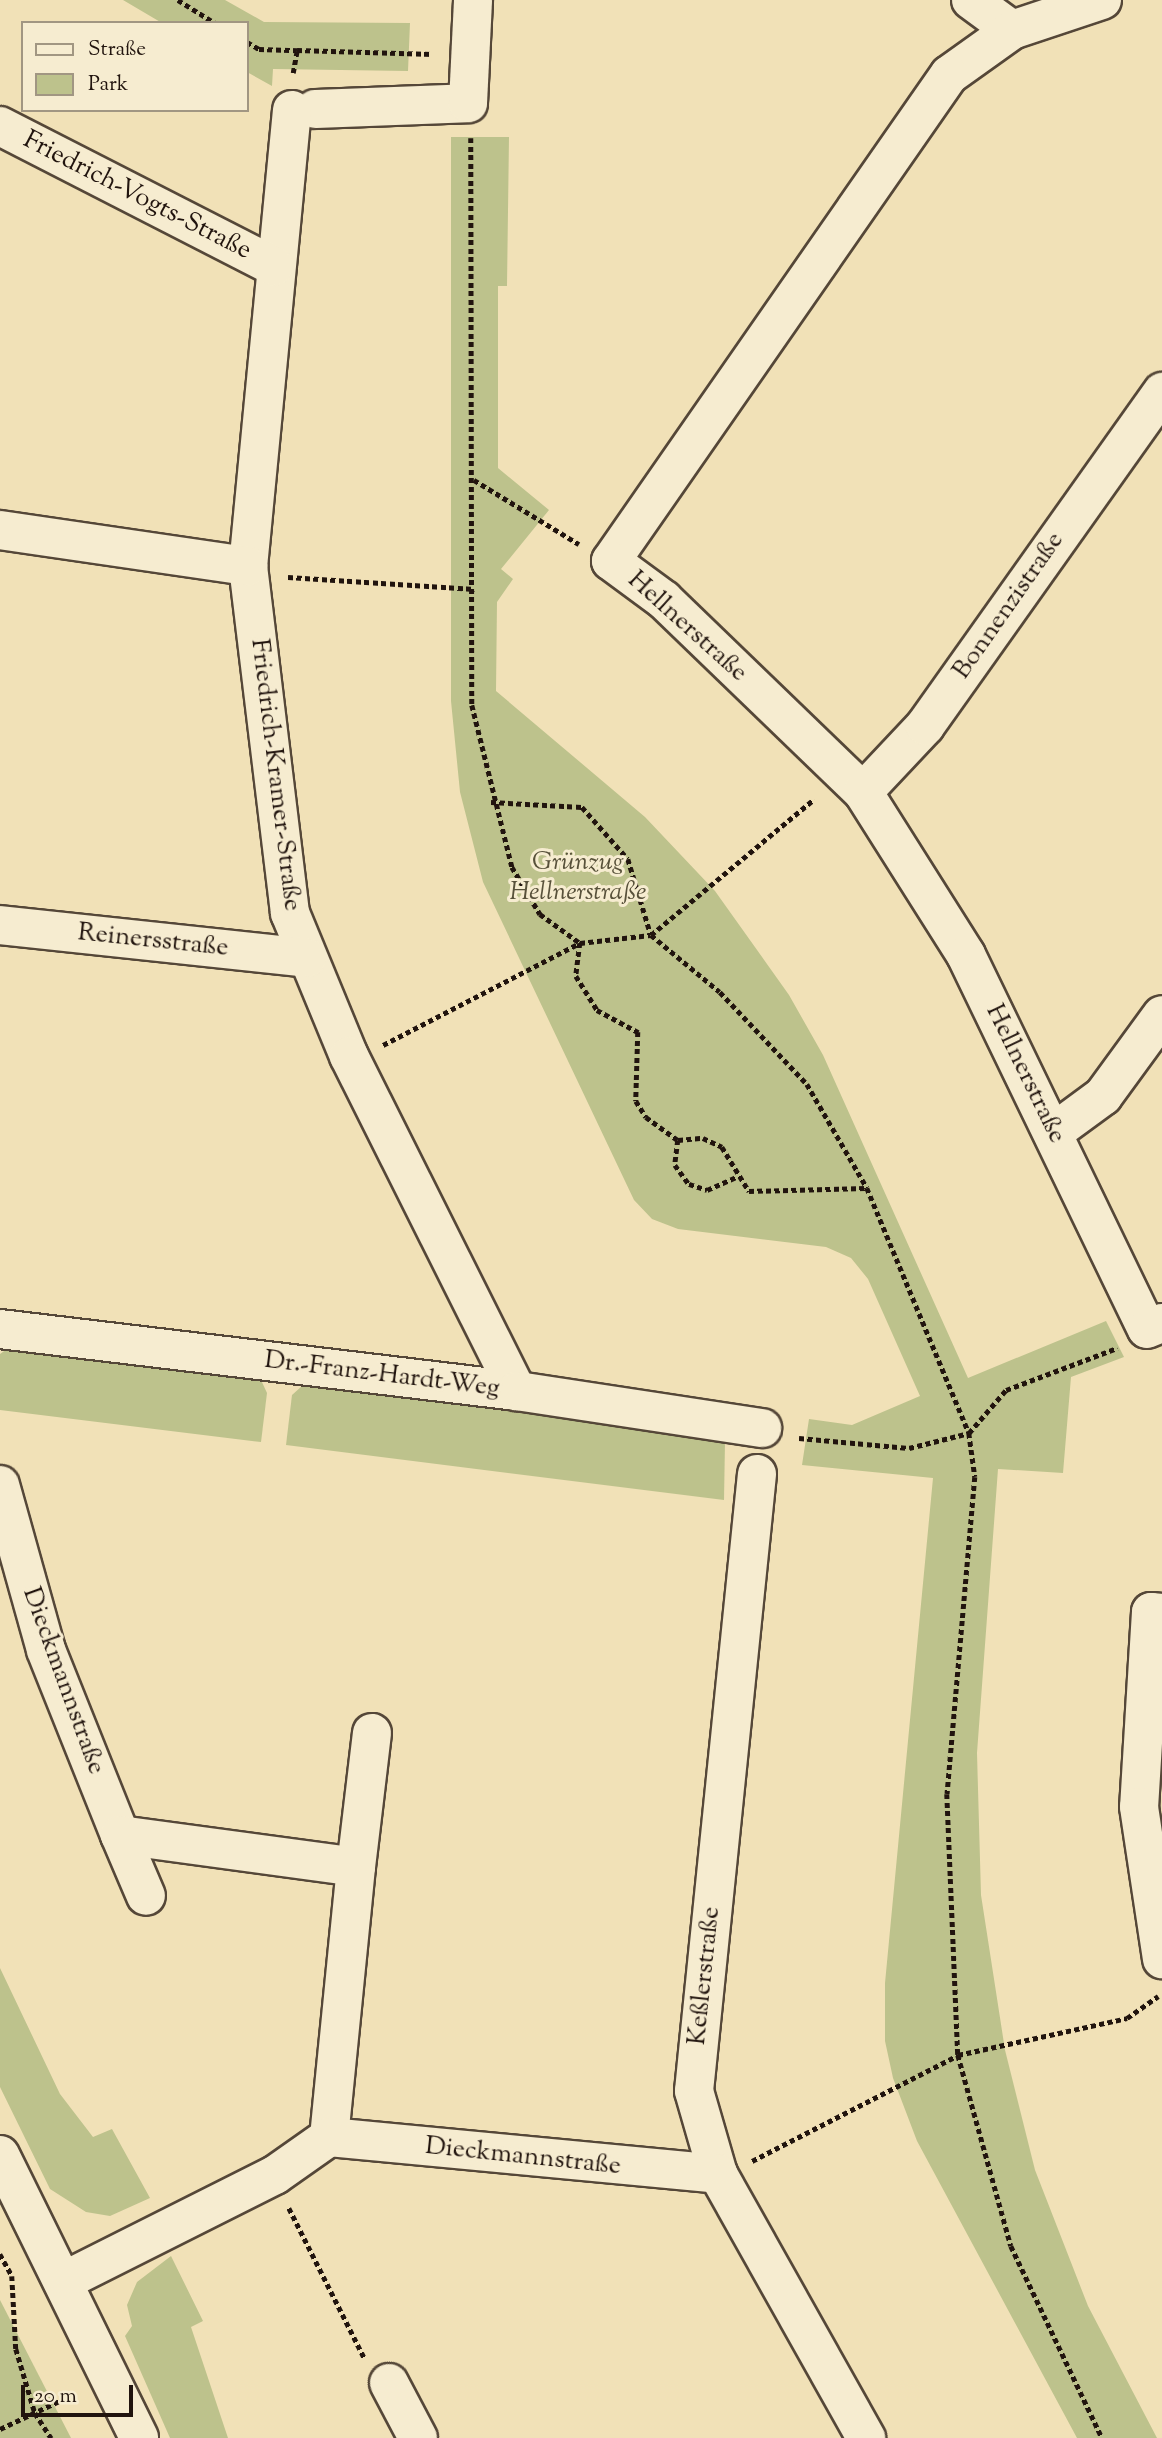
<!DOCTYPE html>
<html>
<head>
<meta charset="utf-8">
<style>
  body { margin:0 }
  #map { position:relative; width:1162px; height:2438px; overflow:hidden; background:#f1e1b7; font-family:"Sorts Mill Goudy",serif }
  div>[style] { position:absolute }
  .green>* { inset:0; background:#bdc28c }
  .path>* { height:4.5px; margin-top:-2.25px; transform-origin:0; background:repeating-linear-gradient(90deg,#21140e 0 5px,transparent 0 8.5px) }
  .roads { filter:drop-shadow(2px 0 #554738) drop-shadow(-2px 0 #554738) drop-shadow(0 2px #554738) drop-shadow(0 -2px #554738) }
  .minor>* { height:38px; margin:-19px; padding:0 19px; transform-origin:19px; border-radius:19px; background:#f6ecd0 }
  .secondary>* { height:38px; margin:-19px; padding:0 19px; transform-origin:19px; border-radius:19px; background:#f6ecd0 }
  span { translate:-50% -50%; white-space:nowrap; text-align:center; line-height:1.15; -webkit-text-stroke:6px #f6ecd0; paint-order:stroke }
  .street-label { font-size:26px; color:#21140e }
  .park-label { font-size:26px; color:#58513a; font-style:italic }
  .legend { position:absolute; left:21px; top:21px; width:228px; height:91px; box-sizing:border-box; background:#f6ecd0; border:2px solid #a19682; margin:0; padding:9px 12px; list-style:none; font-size:21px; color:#21140e }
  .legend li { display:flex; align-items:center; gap:14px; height:35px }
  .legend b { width:35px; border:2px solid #a19682 }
  .scale { position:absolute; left:21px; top:2385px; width:112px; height:32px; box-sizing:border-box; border:4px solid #21140e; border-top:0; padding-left:9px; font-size:21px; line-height:24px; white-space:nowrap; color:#21140e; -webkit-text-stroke:5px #f6ecd0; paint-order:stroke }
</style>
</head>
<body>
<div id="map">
  <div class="green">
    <div style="clip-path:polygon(123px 0,225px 0,264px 22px,410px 23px,408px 71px,273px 69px,272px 86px,247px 72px,247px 23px,162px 23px)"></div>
    <div style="clip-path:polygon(451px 137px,509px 137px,507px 286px,498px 286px,498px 468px,549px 510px,501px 569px,513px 579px,497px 602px,496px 691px,645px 817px,715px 891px,789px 995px,823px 1055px,968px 1378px,1106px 1321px,1124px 1357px,1071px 1377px,1063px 1473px,998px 1469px,977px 1753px,981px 1895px,1005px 2050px,1035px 2170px,1088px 2306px,1157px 2438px,1077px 2438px,917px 2141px,893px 2078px,885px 2041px,885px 1983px,933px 1478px,802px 1465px,809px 1419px,852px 1425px,920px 1396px,868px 1279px,851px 1258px,826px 1247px,678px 1229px,652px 1219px,634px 1200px,483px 882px,460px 792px,451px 701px)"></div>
    <div style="clip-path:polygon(7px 1349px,261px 1380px,267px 1393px,261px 1442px,0 1410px,0 1354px)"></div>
    <div style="clip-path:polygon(302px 1386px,708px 1435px,725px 1442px,724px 1500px,286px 1445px,292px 1395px)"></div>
    <div style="clip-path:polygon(0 1968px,60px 2094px,93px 2137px,112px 2129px,150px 2198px,110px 2216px,86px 2212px,50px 2189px,0 2087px)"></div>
    <div style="clip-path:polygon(171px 2256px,203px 2321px,191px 2327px,228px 2438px,170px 2438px,125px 2336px,132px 2326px,127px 2305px,137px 2282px)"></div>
    <div style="clip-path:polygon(0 2300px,71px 2438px,0 2438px)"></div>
  </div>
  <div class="path">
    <div style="left:178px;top:0;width:44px;rotate:31.9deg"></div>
    <div style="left:247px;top:42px;width:14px;rotate:30deg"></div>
    <div style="left:259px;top:49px;width:38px;rotate:2deg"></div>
    <div style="left:293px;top:73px;width:23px;rotate:-80deg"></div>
    <div style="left:297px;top:50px;width:136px;rotate:1.7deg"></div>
    <div style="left:471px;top:138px;width:567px;rotate:89.9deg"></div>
    <div style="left:472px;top:705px;width:167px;rotate:76.1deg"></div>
    <div style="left:512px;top:867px;width:55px;rotate:59.2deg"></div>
    <div style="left:540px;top:914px;width:49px;rotate:35.9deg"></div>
    <div style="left:580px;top:943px;width:33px;rotate:97deg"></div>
    <div style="left:576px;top:976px;width:40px;rotate:58deg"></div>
    <div style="left:597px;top:1010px;width:47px;rotate:28.2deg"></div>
    <div style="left:638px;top:1032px;width:69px;rotate:91.7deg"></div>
    <div style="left:636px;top:1101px;width:19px;rotate:58deg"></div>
    <div style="left:646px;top:1117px;width:39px;rotate:36deg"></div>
    <div style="left:678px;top:1140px;width:25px;rotate:-5deg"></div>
    <div style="left:703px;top:1138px;width:21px;rotate:25deg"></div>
    <div style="left:722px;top:1147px;width:52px;rotate:58.5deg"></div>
    <div style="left:749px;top:1191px;width:117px;rotate:-1.5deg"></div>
    <div style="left:474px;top:480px;width:123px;rotate:31.4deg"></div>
    <div style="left:288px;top:577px;width:187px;rotate:3.7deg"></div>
    <div style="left:491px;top:802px;width:91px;rotate:3.1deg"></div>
    <div style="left:582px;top:807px;width:69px;rotate:48.5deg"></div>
    <div style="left:628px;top:859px;width:79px;rotate:73.2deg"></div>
    <div style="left:651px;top:935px;width:89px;rotate:39.6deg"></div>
    <div style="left:720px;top:992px;width:127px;rotate:46.6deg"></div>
    <div style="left:807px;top:1084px;width:120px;rotate:60deg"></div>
    <div style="left:867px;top:1188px;width:265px;rotate:67.4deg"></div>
    <div style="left:969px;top:1433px;width:44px;rotate:82.2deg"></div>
    <div style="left:975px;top:1477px;width:318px;rotate:95deg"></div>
    <div style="left:947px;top:1794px;width:261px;rotate:87.6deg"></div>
    <div style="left:958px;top:2055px;width:198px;rotate:74.5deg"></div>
    <div style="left:1011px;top:2246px;width:212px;rotate:64.6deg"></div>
    <div style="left:383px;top:1045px;width:222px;rotate:-27.4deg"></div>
    <div style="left:580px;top:943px;width:71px;rotate:-6.4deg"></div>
    <div style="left:651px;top:935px;width:212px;rotate:-39.8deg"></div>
    <div style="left:678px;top:1140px;width:25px;rotate:97deg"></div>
    <div style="left:675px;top:1165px;width:24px;rotate:54deg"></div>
    <div style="left:689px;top:1184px;width:19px;rotate:18deg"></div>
    <div style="left:707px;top:1190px;width:32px;rotate:-24deg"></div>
    <div style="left:799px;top:1438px;width:110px;rotate:5.2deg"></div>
    <div style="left:909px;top:1448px;width:62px;rotate:-14deg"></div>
    <div style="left:969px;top:1433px;width:57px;rotate:-49.3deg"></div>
    <div style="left:1006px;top:1390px;width:119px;rotate:-20.7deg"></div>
    <div style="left:752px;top:2161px;width:232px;rotate:-27.2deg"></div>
    <div style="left:958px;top:2055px;width:173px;rotate:-12.3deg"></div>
    <div style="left:1127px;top:2018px;width:38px;rotate:-35deg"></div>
    <div style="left:289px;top:2208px;width:167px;rotate:63.3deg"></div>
    <div style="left:0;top:2254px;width:25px;rotate:61deg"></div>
    <div style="left:12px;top:2276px;width:73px;rotate:86.9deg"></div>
    <div style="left:16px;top:2349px;width:67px;rotate:73.5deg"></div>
    <div style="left:35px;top:2413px;width:30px;rotate:57deg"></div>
    <div style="left:0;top:2429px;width:82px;rotate:-25.3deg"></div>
  </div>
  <div class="roads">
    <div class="minor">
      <div style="left:971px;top:0;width:51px;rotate:36.2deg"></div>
      <div style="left:1102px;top:0;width:95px;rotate:161.6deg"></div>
      <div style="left:1012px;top:30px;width:77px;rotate:144.5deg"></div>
      <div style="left:949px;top:75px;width:592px;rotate:124.82deg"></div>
      <div style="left:611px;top:561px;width:66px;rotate:36.3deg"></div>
      <div style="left:664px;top:600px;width:277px;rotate:44deg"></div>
      <div style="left:863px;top:792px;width:193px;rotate:57.7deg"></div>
      <div style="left:966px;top:955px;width:415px;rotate:64.2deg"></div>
      <div style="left:1147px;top:1329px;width:16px;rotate:-22deg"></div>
      <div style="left:315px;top:109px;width:153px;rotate:-2.2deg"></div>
      <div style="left:468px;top:103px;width:103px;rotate:-87.2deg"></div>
      <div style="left:292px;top:110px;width:458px;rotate:95.5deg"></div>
      <div style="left:248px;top:566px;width:350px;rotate:83.1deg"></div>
      <div style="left:290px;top:913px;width:155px;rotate:67.6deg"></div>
      <div style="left:349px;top:1056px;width:375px;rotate:63.4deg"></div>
      <div style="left:0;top:126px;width:308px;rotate:27.1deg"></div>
      <div style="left:0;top:530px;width:251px;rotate:8.3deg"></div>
      <div style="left:863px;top:792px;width:91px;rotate:-46.8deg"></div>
      <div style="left:925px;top:726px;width:410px;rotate:-54.6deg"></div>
      <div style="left:0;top:925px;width:309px;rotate:6.1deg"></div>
      <div style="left:1054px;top:1132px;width:61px;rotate:-36.3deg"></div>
      <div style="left:1103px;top:1096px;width:100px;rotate:-53.9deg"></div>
      <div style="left:0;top:1329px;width:521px;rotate:6.84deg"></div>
      <div style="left:517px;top:1391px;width:248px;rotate:8.6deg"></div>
      <div style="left:757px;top:1474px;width:620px;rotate:95.83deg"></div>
      <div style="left:694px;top:2091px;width:86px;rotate:73.9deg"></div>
      <div style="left:718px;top:2174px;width:303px;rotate:60.7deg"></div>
      <div style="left:0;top:1485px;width:171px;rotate:74.4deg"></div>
      <div style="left:46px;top:1650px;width:199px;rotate:68.2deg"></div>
      <div style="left:120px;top:1835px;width:238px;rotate:7.7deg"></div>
      <div style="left:356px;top:1867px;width:271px;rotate:95.7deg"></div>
      <div style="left:1162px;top:1613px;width:11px;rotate:-175deg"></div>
      <div style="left:1151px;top:1612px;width:195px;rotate:93.5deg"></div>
      <div style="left:1139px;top:1807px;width:154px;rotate:81.4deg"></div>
      <div style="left:120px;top:1835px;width:66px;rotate:66.9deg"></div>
      <div style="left:356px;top:1867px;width:135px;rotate:-83.2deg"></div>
      <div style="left:64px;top:2281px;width:236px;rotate:-26.7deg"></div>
      <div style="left:275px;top:2175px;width:66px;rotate:-35.1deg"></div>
      <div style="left:329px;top:2137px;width:391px;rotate:5.4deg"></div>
      <div style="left:389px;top:2383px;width:62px;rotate:62.2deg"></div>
    </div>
    <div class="secondary">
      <div style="left:0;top:2155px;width:315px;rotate:63.8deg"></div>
    </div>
  </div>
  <div class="street-label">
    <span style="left:137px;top:196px;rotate:27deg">Friedrich-Vogts-Straße</span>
    <span style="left:1009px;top:606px;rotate:-55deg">Bonnenzistraße</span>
    <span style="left:687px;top:627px;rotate:42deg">Hellnerstraße</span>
    <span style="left:275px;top:775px;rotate:83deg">Friedrich-Kramer-Straße</span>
    <span style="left:153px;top:941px;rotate:6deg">Reinersstraße</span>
    <span style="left:1025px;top:1074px;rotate:64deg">Hellnerstraße</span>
    <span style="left:382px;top:1375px;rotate:7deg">Dr.-Franz-Hardt-Weg</span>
    <span style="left:63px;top:1681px;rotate:70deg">Dieckmannstraße</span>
    <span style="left:705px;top:1976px;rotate:-84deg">Keßlerstraße</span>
    <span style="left:523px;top:2157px;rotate:6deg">Dieckmannstraße</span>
  </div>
  <div class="park-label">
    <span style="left:578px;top:878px">Grünzug<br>Hellnerstraße</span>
  </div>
  <ul class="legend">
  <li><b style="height:9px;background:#f6ecd0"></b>Straße</li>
  <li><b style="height:19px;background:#bdc28c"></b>Park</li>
  </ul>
  <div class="scale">20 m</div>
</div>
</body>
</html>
